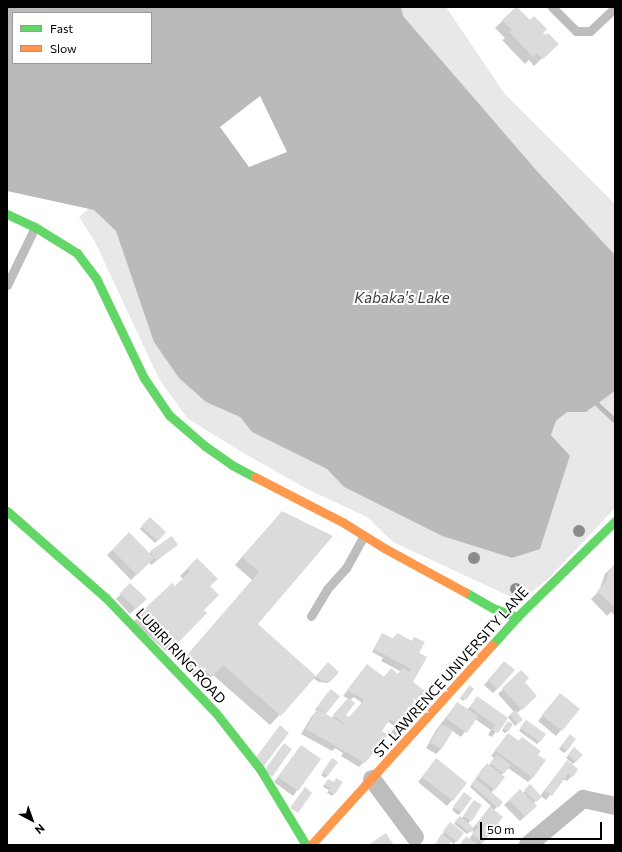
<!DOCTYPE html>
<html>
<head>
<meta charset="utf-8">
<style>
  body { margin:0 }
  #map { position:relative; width:622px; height:852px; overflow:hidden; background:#fff; font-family:Commissioner,sans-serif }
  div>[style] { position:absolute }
  .green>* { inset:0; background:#e8e8e8 }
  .water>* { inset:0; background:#bababa }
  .shadow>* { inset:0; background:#0003 }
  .stream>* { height:5px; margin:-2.5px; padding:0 2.5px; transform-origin:2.5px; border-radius:2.5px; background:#bababa }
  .building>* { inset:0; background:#dbdbdb }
  .lane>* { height:9px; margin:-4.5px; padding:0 4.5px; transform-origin:4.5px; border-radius:4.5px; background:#bdbdbd }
  .street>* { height:18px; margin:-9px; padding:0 9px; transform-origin:9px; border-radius:9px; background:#bdbdbd }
  .fast>* { height:9px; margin:-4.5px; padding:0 4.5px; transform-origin:4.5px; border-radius:4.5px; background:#63d668 }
  .slow>* { height:9px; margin:-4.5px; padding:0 4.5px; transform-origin:4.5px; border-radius:4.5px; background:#ff974d }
  .trees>* { width:12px; height:12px; margin:-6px; border-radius:50%; background:#8b8b8b }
  span { translate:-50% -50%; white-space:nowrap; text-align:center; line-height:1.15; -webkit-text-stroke:4px #fff; paint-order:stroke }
  .street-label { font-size:14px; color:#000 }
  .water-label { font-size:15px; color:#3d3d3d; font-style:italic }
  .frame { position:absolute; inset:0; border:8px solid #000; pointer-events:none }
  .legend { position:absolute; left:12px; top:12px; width:140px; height:52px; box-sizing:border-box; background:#fff; border:1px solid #999; margin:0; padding:5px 7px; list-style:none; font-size:12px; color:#000 }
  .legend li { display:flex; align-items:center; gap:8px; height:20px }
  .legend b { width:20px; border:1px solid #999 }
  .north { position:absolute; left:12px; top:800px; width:40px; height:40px; -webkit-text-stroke:3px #fff; paint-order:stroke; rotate:139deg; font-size:11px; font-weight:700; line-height:16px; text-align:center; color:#000 }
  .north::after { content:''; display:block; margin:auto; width:14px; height:18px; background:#000; clip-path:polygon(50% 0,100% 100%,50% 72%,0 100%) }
  .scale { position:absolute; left:480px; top:822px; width:122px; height:18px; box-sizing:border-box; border:2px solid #000; border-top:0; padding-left:5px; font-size:12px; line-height:14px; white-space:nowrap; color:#000; -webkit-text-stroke:3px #fff; paint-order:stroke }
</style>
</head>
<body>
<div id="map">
  <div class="green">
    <div style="clip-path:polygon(401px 7px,446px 7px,504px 93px,615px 204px,615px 255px,537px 171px,402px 16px)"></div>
    <div style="clip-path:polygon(102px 197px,206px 402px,240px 417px,252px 432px,327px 469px,344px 487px,442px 536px,540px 549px,570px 457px,551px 435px,556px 421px,567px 412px,586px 412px,615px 391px,615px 508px,550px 577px,528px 595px,511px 597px,393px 542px,367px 517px,311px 491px,247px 455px,188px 419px,159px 379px,95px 242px,79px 217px)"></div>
  </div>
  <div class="water">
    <div style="clip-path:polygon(evenodd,7px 7px,401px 7px,403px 16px,537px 171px,615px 255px,615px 391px,586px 412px,567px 412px,556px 421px,551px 435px,570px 456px,540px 549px,512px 558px,442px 536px,344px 487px,327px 469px,252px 432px,240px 417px,206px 402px,179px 378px,154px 342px,116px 231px,94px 210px,7px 191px,7px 7px,13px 13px,151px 13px,151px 63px,13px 63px,13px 13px,7px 7px,260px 96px,287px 152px,249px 167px,220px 127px,260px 96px)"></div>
  </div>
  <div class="shadow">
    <div style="clip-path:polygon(517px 7px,542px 33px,557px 44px,534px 66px,529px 60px,525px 64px,502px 40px,505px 38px,495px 28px)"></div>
    <div style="clip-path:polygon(282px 512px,253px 628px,258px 626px,316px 677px,325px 666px,330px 681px,328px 683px,319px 682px,313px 678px,270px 725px,213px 675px,204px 684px,180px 664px,252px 580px,235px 565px)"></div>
    <div style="clip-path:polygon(150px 518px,165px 532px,155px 543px,140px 529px)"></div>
    <div style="clip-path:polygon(129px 534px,148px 554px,171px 537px,177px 545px,151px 565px,149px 562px,131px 580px,107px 555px)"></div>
    <div style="clip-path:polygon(197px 559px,209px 586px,203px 610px,167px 652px,133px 622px,172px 584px,175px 587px,183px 579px,180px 576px)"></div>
    <div style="clip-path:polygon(615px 564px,615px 616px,611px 612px,607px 616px,591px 599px,599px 591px,605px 574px)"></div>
    <div style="clip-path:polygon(130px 584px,145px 599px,130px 614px,116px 599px)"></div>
    <div style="clip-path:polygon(evenodd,382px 634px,392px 639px,397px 635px,411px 642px,414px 638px,416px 657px,412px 682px,432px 699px,397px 737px,391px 732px,396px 727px,387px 721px,364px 762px,359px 767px,341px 756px,343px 753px,335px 748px,332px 751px,301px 734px,312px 716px,317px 711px,315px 710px,328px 692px,324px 715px,331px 719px,349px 699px,343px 696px,367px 666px,383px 678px,391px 669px,398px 675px,400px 671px,381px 661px,383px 658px,372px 652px,382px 634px,354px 697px,362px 703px,349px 718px,345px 716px,350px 700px,354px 697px)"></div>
    <div style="clip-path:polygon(499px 668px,498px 688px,493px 693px,484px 685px)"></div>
    <div style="clip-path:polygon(521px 672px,530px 701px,517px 713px,522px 720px,515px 726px,508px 717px,514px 712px,498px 694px)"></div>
    <div style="clip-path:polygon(470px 687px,465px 699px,463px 701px,460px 698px)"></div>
    <div style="clip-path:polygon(477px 698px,506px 718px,492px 737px,488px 735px,491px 730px,475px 719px,461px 737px,451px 730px,441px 749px,436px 754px,426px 748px,436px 730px,457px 703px,467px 710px)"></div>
    <div style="clip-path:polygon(555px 700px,579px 709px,556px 736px,538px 721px)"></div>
    <div style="clip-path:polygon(524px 723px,540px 741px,537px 744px,519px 731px)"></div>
    <div style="clip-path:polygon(506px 724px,508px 731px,505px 733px,502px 731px)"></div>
    <div style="clip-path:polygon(508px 734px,518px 742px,522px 738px,537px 755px,533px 777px,528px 782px,508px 768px,501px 775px,504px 777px,491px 793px,501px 802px,494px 810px,483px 842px,480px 845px,460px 845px,464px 839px,469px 839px,474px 832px,471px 830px,467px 834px,454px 824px,460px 817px,462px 818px,472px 803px,481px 806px,468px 824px,473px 828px,491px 806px,470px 787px,482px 769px,489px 766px,494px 758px,491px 756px)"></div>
    <div style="clip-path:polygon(568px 738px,567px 750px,564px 753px,559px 749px)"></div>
    <div style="clip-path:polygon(301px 746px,320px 759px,293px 796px,274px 782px)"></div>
    <div style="clip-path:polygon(574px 748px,582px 755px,573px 764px,566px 758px)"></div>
    <div style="clip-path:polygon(567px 761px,577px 769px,572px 776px,567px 781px,563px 779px,546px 800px,541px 796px,533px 804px,535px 806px,520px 821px,504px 805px,520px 790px,523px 793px,530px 786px,540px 796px)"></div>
    <div style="clip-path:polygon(330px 762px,327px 776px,325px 778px,321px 775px)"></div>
    <div style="clip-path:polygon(432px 765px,466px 783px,447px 806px,418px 782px)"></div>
    <div style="clip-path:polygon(336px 779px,342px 782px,332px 796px,327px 793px,329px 790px,323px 787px,328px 780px,333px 783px)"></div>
    <div style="clip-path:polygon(462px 796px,461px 813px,458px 815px,452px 810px)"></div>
    <div style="clip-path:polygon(448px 826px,456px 841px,454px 844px,450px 841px,447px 845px,435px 845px)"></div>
  </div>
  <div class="stream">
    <div style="left:597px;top:404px;width:25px;rotate:43deg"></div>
  </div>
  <div class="building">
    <div style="clip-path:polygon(516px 7px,530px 20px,534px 16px,547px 29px,543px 33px,546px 35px,548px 33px,559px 44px,543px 59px,537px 53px,533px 57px,509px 32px,512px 30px,502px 20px)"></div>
    <div style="clip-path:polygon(282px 511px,333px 536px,258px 624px,316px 676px,281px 716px,223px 665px,212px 677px,187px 655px,259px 572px,242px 557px)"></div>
    <div style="clip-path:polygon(150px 517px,166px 532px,158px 541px,141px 526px)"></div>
    <div style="clip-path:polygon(129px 532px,154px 558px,137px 575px,112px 550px)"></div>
    <div style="clip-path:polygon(172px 536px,178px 545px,156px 560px,150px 551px)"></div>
    <div style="clip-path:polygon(197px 558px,218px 579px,210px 586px,219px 595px,204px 610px,207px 613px,176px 645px,169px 645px,139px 614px,172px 583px,175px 586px,190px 571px,187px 568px)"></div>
    <div style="clip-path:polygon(615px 563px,615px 608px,597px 591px,606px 582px,608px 573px)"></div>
    <div style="clip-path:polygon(130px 583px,147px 599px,136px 609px,120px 593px)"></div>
    <div style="clip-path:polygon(382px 633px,394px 639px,397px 633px,412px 641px,414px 637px,425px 642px,419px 653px,427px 657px,413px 682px,434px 698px,403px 733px,395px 726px,397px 724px,390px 719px,382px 731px,388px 735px,365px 763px,306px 729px,317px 709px,349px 727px,333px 715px,348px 698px,355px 703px,346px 715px,349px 717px,364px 700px,347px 690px,367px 664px,384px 677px,391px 668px,398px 674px,402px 668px,410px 672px,411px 669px,374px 649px)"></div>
    <div style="clip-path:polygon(504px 661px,515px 670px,498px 689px,488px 680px)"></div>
    <div style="clip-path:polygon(328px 662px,339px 672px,331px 681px,322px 681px,316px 676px)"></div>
    <div style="clip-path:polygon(521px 670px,529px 678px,525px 682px,537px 696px,522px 710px,502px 688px)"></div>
    <div style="clip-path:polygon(470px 685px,474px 689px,466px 700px,461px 696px)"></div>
    <div style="clip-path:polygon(331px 689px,340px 696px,326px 714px,317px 707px)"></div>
    <div style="clip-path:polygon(560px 693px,580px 709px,562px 731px,542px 715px)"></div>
    <div style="clip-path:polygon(477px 696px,508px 718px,498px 733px,492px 730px,495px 725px,470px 707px)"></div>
    <div style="clip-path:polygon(457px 702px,478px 716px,467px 733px,446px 718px)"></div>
    <div style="clip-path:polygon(515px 710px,523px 720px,517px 724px,510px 714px)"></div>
    <div style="clip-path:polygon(526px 720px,546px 734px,540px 742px,520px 728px)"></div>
    <div style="clip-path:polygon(508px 721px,513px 724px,508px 732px,503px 728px)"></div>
    <div style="clip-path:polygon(441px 724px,453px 730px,442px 749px,430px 743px)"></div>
    <div style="clip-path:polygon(280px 725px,289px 733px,263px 767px,254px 760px)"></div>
    <div style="clip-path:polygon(508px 733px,519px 741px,522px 737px,541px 751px,538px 755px,546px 760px,533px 778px,495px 750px)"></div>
    <div style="clip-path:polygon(570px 734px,576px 739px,567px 751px,561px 746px)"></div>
    <div style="clip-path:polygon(284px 743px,292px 749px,272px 777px,264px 771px)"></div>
    <div style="clip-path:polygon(301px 745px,321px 759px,298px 791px,278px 777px)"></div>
    <div style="clip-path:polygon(574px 747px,583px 755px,576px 762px,568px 755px)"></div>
    <div style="clip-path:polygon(497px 754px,511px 765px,504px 774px,490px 763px)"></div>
    <div style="clip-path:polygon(332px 758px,338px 762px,328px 776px,322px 772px)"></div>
    <div style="clip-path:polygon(436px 758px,467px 783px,453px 801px,422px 777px)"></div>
    <div style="clip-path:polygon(567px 760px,578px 769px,573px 777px,568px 774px,552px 796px,545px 791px)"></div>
    <div style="clip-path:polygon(487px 763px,505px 777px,495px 790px,477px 776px)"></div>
    <div style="clip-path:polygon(336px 778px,343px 782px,335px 794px,329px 791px,330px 788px,324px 785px,328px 779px,334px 782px)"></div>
    <div style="clip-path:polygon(476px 779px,503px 802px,498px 808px,471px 784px)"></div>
    <div style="clip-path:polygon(530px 784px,542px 797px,536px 802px,524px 790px)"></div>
    <div style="clip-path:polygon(305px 787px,312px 793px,298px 813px,290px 808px)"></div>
    <div style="clip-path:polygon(520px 789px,537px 806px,525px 817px,509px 800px)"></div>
    <div style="clip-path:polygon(464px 792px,472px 798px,461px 813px,453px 807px)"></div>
    <div style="clip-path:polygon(474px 800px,482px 805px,472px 821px,463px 816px)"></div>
    <div style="clip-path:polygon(490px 806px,503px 817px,483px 843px,472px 834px,478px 827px,476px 825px)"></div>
    <div style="clip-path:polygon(460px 816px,474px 828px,470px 833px,455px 821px)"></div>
    <div style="clip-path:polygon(450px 822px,464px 833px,457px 842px,443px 831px)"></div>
    <div style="clip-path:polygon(386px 833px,394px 845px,368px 845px)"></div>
    <div style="clip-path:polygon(441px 834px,451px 841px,449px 845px,435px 845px)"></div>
    <div style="clip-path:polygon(466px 836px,479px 845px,460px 845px)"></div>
  </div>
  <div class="lane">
    <div style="left:552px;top:7px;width:34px;rotate:45deg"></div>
    <div style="left:576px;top:31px;width:14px"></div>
    <div style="left:590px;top:31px;width:34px;rotate:-43deg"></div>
    <div style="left:7px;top:285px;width:64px;rotate:-64.2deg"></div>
    <div style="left:311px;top:616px;width:31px;rotate:-59deg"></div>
    <div style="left:327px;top:589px;width:28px;rotate:-48deg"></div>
    <div style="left:346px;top:568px;width:37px;rotate:-61deg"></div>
  </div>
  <div class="street">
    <div style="left:372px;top:779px;width:72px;rotate:53.4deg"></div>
    <div style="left:528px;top:845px;width:72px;rotate:-39.9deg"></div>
    <div style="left:583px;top:799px;width:33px;rotate:12deg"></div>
  </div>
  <div class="fast">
    <div style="left:7px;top:214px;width:31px;rotate:25deg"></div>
    <div style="left:35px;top:227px;width:49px;rotate:31.8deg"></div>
    <div style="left:77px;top:253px;width:31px;rotate:53deg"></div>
    <div style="left:96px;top:278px;width:111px;rotate:64.4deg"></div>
    <div style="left:144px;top:378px;width:45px;rotate:56deg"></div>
    <div style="left:169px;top:415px;width:48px;rotate:40.7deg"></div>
    <div style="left:205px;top:446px;width:33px;rotate:35deg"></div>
    <div style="left:232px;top:465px;width:26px;rotate:28deg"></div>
    <div style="left:7px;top:511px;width:132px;rotate:41.3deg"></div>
    <div style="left:106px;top:598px;width:159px;rotate:46.3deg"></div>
    <div style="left:216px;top:713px;width:71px;rotate:51.8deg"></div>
    <div style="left:260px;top:769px;width:89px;rotate:58.8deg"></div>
    <div style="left:465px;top:592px;width:32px;rotate:30deg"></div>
    <div style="left:493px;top:608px;width:26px;rotate:21deg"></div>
    <div style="left:492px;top:645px;width:38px;rotate:-48deg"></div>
    <div style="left:517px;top:617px;width:137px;rotate:-44.4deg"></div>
  </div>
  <div class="slow">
    <div style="left:255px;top:477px;width:100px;rotate:27.3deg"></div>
    <div style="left:344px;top:523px;width:49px;rotate:31.8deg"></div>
    <div style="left:386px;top:549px;width:90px;rotate:28.6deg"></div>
    <div style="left:311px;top:845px;width:270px;rotate:-47.9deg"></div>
  </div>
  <div class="trees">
    <div style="left:579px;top:531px"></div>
    <div style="left:474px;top:558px"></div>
    <div style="left:516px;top:589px"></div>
  </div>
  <div class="street-label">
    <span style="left:181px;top:656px;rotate:47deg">LUBIRI RING ROAD</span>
    <span style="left:451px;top:672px;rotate:-48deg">ST. LAWRENCE UNIVERSITY LANE</span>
  </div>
  <div class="water-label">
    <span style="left:402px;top:298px">Kabaka's Lake</span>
  </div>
  <div class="frame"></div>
  <ul class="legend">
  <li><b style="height:5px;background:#63d668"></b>Fast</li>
  <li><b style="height:5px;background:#ff974d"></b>Slow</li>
  </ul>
  <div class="north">N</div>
  <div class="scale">50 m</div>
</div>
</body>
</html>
